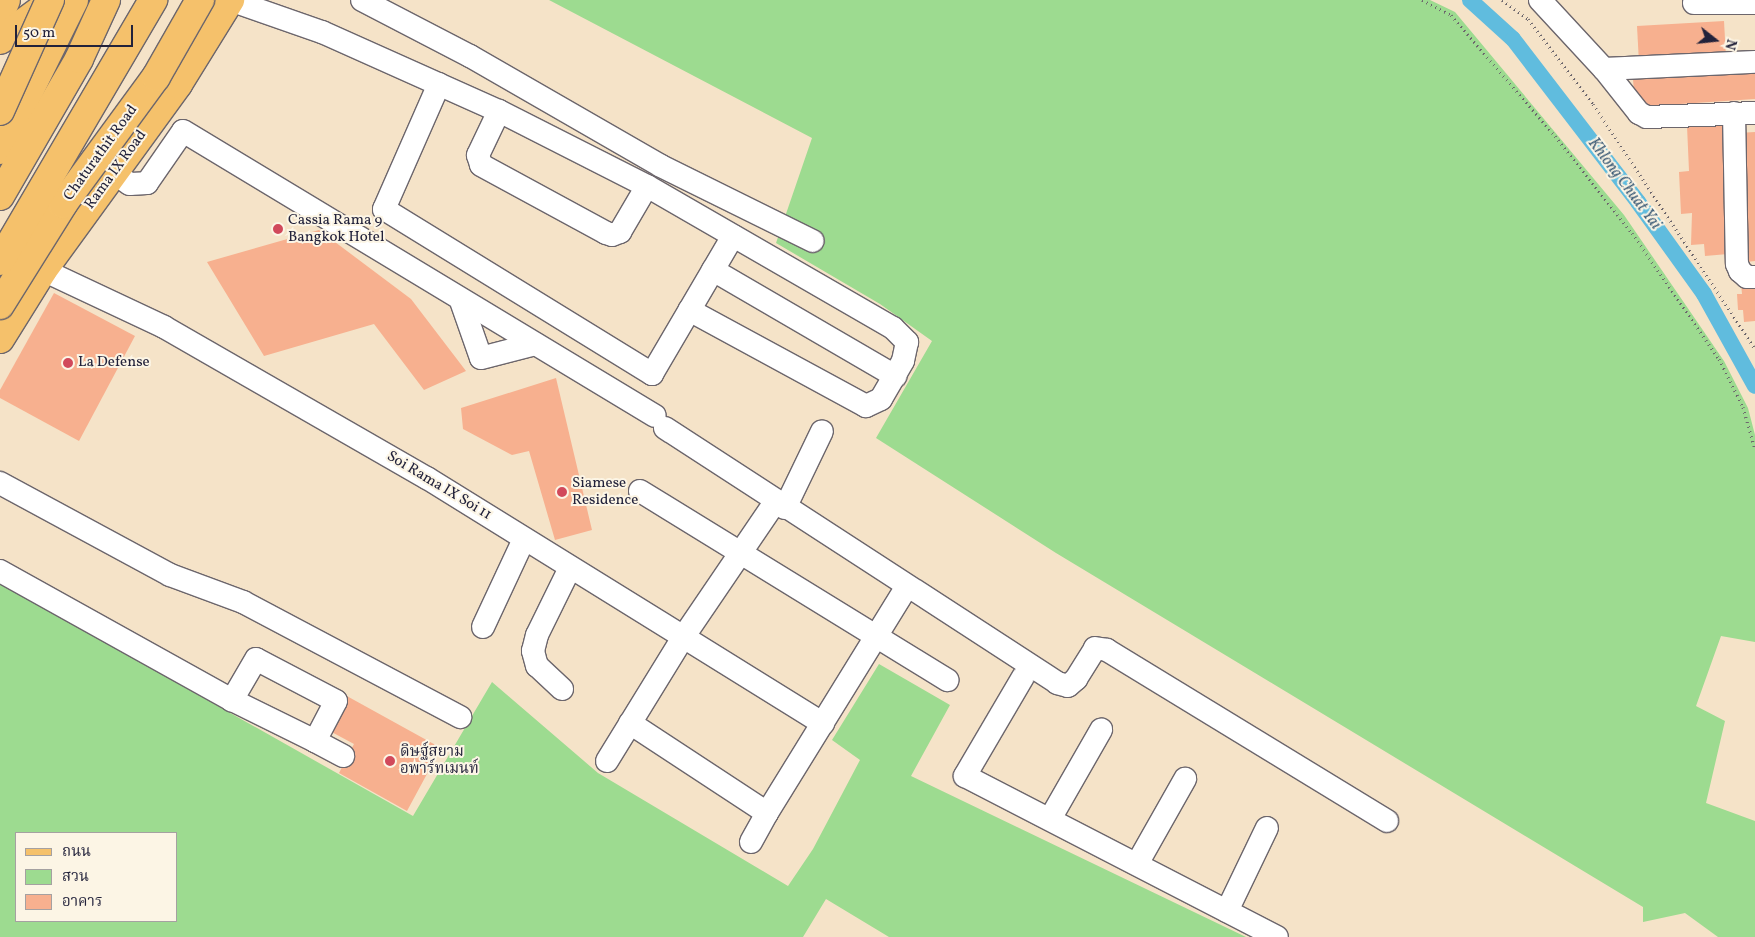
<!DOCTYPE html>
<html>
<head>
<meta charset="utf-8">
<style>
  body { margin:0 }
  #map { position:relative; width:1755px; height:937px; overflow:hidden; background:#f5e3c8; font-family:Vollkorn,"Noto Serif Thai",serif }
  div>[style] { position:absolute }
  .green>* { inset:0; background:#9ddb90 }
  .canal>* { height:16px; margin:-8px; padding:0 8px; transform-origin:8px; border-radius:8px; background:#60bcde }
  .building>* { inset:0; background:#f7b08f }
  .path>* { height:3px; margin-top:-1.5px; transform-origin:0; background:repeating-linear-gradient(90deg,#6c666c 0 1px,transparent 0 5px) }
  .roads { filter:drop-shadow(1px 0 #6c666c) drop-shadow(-1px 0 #6c666c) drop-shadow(0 1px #6c666c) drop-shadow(0 -1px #6c666c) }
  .minor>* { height:22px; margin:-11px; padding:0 11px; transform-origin:11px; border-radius:11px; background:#fff }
  .major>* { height:28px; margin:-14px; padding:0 14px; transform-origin:14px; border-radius:14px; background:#f5c16b }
  .highway>* { height:28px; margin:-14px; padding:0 14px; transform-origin:14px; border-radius:14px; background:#f5c16b }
  .bridges { filter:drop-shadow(1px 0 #6c666c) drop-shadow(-1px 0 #6c666c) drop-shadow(0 1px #6c666c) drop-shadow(0 -1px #6c666c) }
  .major-bridge>* { height:28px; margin:-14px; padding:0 14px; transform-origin:14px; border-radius:14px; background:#f5c16b }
  .highway-bridge>* { height:28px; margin:-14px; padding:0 14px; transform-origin:14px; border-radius:14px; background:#f5c16b }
  .dots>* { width:14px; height:14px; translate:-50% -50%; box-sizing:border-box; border:2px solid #fcf5e5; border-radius:50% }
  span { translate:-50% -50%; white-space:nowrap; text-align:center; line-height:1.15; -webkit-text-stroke:4px #fcf5e5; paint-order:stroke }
  .street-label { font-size:15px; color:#22223b }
  .poi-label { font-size:15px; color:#22223b }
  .left { translate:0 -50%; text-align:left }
  .water-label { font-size:16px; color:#385874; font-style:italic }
  .legend { position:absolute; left:15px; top:832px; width:162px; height:90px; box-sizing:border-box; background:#fcf5e5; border:1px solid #a5a1a1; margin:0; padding:6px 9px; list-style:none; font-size:15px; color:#22223b }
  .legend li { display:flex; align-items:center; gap:10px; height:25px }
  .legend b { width:25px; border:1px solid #a5a1a1 }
  .north { position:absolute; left:1690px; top:15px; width:50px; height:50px; -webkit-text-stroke:4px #fcf5e5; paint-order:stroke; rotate:106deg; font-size:14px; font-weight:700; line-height:20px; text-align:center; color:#22223b }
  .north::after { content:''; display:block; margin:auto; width:18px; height:22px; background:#22223b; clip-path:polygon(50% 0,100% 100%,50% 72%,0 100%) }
  .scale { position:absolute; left:15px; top:25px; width:118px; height:22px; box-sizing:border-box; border:2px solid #22223b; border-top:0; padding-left:6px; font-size:15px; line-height:18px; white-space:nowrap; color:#22223b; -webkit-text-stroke:4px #fcf5e5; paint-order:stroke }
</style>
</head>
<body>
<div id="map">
  <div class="green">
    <div style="clip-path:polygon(549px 0,1430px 0,1455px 12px,1624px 215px,1724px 361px,1748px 408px,1755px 435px,1755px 642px,1721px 636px,1696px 706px,1725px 721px,1706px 803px,1755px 821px,1755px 937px,1718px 937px,1685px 913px,1643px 922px,1643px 907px,1056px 553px,876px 438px,932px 341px,880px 304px,776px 243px,812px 138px)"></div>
    <div style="clip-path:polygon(evenodd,0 583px,413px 816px,492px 682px,598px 773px,788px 886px,813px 849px,860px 760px,832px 740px,879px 664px,950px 705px,911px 776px,1246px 937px,889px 937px,826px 899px,803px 937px,0 937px,0 583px,16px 833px,176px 833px,176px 921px,16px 921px,16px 833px)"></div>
  </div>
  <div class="canal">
    <div style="left:1470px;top:0;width:58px;rotate:42.2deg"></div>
    <div style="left:1513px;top:39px;width:205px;rotate:52.5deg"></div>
    <div style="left:1638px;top:202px;width:113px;rotate:54.3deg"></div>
    <div style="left:1704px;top:294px;width:105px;rotate:61deg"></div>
  </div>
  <div class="building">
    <div style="clip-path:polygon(1724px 21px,1726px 57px,1639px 63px,1637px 26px)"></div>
    <div style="clip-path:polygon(1755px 72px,1755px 99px,1635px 107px,1633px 79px)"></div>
    <div style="clip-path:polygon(1723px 124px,1728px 254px,1705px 256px,1704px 244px,1691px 245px,1692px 213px,1681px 214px,1679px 172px,1689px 171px,1687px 126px)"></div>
    <div style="clip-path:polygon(1755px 132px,1755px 261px,1746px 262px,1738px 133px)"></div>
    <div style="clip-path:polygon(319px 230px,411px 299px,466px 371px,424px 390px,374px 324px,264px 356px,207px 262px)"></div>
    <div style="clip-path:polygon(1755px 283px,1755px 321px,1744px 322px,1743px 310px,1738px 310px,1737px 294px,1742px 294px,1741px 284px)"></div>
    <div style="clip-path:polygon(54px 293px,135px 336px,79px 441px,0 398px,0 390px)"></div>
    <div style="clip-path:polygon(556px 378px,592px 530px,555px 540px,529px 451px,512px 455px,463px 429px,461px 408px)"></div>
    <div style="clip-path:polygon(345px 695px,441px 748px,407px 811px,339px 773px,354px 744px,326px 729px)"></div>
  </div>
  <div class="path">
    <div style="left:1422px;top:0;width:33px;rotate:27deg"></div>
    <div style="left:1451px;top:15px;width:160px;rotate:49.3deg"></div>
    <div style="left:1555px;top:136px;width:124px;rotate:51.6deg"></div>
    <div style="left:1632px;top:233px;width:153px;rotate:55.4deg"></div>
    <div style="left:1719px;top:359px;width:54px;rotate:63.4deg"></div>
    <div style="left:1743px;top:407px;width:44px;rotate:74.1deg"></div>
    <div style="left:1502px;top:0;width:32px;rotate:36deg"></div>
    <div style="left:1528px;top:19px;width:107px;rotate:52.6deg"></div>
    <div style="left:1593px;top:104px;width:294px;rotate:56.5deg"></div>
  </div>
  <div class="roads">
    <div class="minor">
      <div style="left:230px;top:0;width:97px;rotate:19.2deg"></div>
      <div style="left:322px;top:32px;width:194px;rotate:24.1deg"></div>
      <div style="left:499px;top:111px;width:166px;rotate:26.9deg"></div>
      <div style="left:647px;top:186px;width:284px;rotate:30deg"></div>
      <div style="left:893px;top:328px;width:20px;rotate:45deg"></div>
      <div style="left:907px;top:342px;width:19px;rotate:102deg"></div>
      <div style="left:903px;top:361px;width:44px;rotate:120.1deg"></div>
      <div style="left:881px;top:399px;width:17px;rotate:155deg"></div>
      <div style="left:866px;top:406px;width:201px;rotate:-151.5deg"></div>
      <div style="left:362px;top:0;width:122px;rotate:27.4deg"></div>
      <div style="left:470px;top:56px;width:220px;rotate:29.9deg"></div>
      <div style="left:661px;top:166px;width:169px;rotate:26.3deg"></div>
      <div style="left:1540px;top:0;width:94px;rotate:47.2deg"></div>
      <div style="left:1604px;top:69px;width:56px;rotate:51.5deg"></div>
      <div style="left:1639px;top:113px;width:9px;rotate:27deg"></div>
      <div style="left:1647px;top:117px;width:108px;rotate:-2.1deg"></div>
      <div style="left:1694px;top:3px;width:61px"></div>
      <div style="left:1604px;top:69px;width:151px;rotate:-2.7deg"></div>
      <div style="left:439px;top:84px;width:137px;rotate:113.7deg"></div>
      <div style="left:384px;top:209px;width:315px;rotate:31.6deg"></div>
      <div style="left:652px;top:374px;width:160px;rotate:-59.6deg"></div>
      <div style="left:499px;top:111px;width:49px;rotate:115.5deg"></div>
      <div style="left:478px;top:155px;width:10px;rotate:73deg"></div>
      <div style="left:481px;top:165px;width:142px;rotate:28.5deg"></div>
      <div style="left:606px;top:233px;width:6px;rotate:18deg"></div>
      <div style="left:612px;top:235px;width:9px;rotate:-21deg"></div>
      <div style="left:620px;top:232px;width:53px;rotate:-59.6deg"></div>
      <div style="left:1734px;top:113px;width:151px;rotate:88.9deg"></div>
      <div style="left:1737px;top:264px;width:8px;rotate:67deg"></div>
      <div style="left:1740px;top:271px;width:9px;rotate:41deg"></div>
      <div style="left:1747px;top:277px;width:8px"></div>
      <div style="left:114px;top:173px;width:19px;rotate:35deg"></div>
      <div style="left:130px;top:184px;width:17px;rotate:-3deg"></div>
      <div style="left:147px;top:183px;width:63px;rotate:-55.3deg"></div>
      <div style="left:183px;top:131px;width:551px;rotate:31.12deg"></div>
      <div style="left:43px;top:270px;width:134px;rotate:25.2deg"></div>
      <div style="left:164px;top:327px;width:303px;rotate:29.9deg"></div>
      <div style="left:427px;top:478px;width:466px;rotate:31.8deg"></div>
      <div style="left:713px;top:270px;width:211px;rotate:30.2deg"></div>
      <div style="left:461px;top:301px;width:60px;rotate:70.7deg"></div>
      <div style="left:481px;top:358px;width:56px;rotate:-14.5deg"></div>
      <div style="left:665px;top:428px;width:468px;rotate:33deg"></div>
      <div style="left:1057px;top:683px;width:11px;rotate:15deg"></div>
      <div style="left:1068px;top:686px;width:11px;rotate:-41deg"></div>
      <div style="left:1076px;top:679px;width:36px;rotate:-58deg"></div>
      <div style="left:1095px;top:648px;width:12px;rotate:9deg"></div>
      <div style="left:1107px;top:650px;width:328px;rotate:31.4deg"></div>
      <div style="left:0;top:483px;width:193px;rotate:28.4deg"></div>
      <div style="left:170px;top:575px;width:78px;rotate:20.3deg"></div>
      <div style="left:243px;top:602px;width:246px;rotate:27.9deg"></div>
      <div style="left:640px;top:491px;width:361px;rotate:31.6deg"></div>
      <div style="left:785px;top:508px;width:85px;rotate:-64.3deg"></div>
      <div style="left:0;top:571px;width:265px;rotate:29.1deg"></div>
      <div style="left:232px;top:700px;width:93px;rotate:26.3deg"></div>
      <div style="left:315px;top:741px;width:45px;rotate:-62.3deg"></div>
      <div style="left:336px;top:701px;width:90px;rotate:-152.3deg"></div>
      <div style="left:256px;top:659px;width:48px;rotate:120.3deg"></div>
      <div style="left:483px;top:627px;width:97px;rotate:-65deg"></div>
      <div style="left:1023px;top:677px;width:115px;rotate:120.4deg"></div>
      <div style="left:965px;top:776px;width:351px;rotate:27.3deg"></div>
      <div style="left:562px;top:689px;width:34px;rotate:-137deg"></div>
      <div style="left:537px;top:666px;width:16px;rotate:-105deg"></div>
      <div style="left:533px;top:651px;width:16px;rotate:-76deg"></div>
      <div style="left:537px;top:635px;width:75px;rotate:-63.8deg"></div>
      <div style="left:630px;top:723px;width:164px;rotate:33.3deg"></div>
      <div style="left:767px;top:813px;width:33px;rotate:119deg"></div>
      <div style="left:315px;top:741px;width:32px;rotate:28deg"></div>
      <div style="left:607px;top:761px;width:143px;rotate:-58.4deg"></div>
      <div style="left:682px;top:639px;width:166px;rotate:-55.8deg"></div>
      <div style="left:767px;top:813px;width:264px;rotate:-58.3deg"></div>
      <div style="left:1050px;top:819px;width:103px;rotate:-60.2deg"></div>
      <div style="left:1137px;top:864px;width:98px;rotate:-60.5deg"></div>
      <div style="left:1227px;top:911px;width:92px;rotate:-64.3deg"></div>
    </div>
    <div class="major">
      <div style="left:0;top:150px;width:167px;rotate:-63.7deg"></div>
      <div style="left:0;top:196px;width:158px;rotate:-60deg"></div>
      <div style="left:79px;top:59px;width:65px;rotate:-65.4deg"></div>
      <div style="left:0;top:339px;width:81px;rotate:-58.1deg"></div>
      <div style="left:43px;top:270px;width:230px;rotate:-54deg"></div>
      <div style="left:178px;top:84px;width:99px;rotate:-58.2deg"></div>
    </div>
    <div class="highway">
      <div style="left:0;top:14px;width:15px;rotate:-67deg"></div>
      <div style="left:0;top:40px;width:67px;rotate:-36.5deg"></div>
    </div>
  </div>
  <div class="bridges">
    <div class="major-bridge">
      <div style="left:0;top:305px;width:119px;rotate:-58deg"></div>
      <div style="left:63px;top:204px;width:157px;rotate:-53.8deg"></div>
      <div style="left:156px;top:77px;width:89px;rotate:-60.3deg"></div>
    </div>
    <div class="highway-bridge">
      <div style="left:0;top:111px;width:122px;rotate:-65.8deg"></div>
      <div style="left:0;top:261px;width:303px;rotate:-59.6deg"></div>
    </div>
  </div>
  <div class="dots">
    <div style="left:278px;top:229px;background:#d1495b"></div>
    <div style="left:68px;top:363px;background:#d1495b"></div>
    <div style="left:562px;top:492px;background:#d1495b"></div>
    <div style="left:390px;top:761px;background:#d1495b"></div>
  </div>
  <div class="street-label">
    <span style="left:101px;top:153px;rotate:-54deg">Chaturathit Road</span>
    <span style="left:116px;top:170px;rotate:-54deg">Rama IX Road</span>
    <span style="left:439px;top:486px;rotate:31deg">Soi Rama IX Soi 11</span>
  </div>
  <div class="poi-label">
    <span class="left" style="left:288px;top:229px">Cassia Rama 9<br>Bangkok Hotel</span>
    <span class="left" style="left:78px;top:363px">La Defense</span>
    <span class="left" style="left:572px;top:492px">Siamese<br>Residence</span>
    <span class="left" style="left:400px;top:761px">ดิษฐ์สยาม<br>อพาร์ทเมนท์</span>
  </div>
  <div class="water-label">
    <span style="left:1624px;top:184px;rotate:53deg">Khlong Chuat Yai</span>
  </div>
  <ul class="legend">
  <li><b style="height:6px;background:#f5c16b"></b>ถนน</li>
  <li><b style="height:14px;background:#9ddb90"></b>สวน</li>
  <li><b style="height:14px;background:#f7b08f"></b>อาคาร</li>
  </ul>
  <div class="north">N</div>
  <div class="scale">50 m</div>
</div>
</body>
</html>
